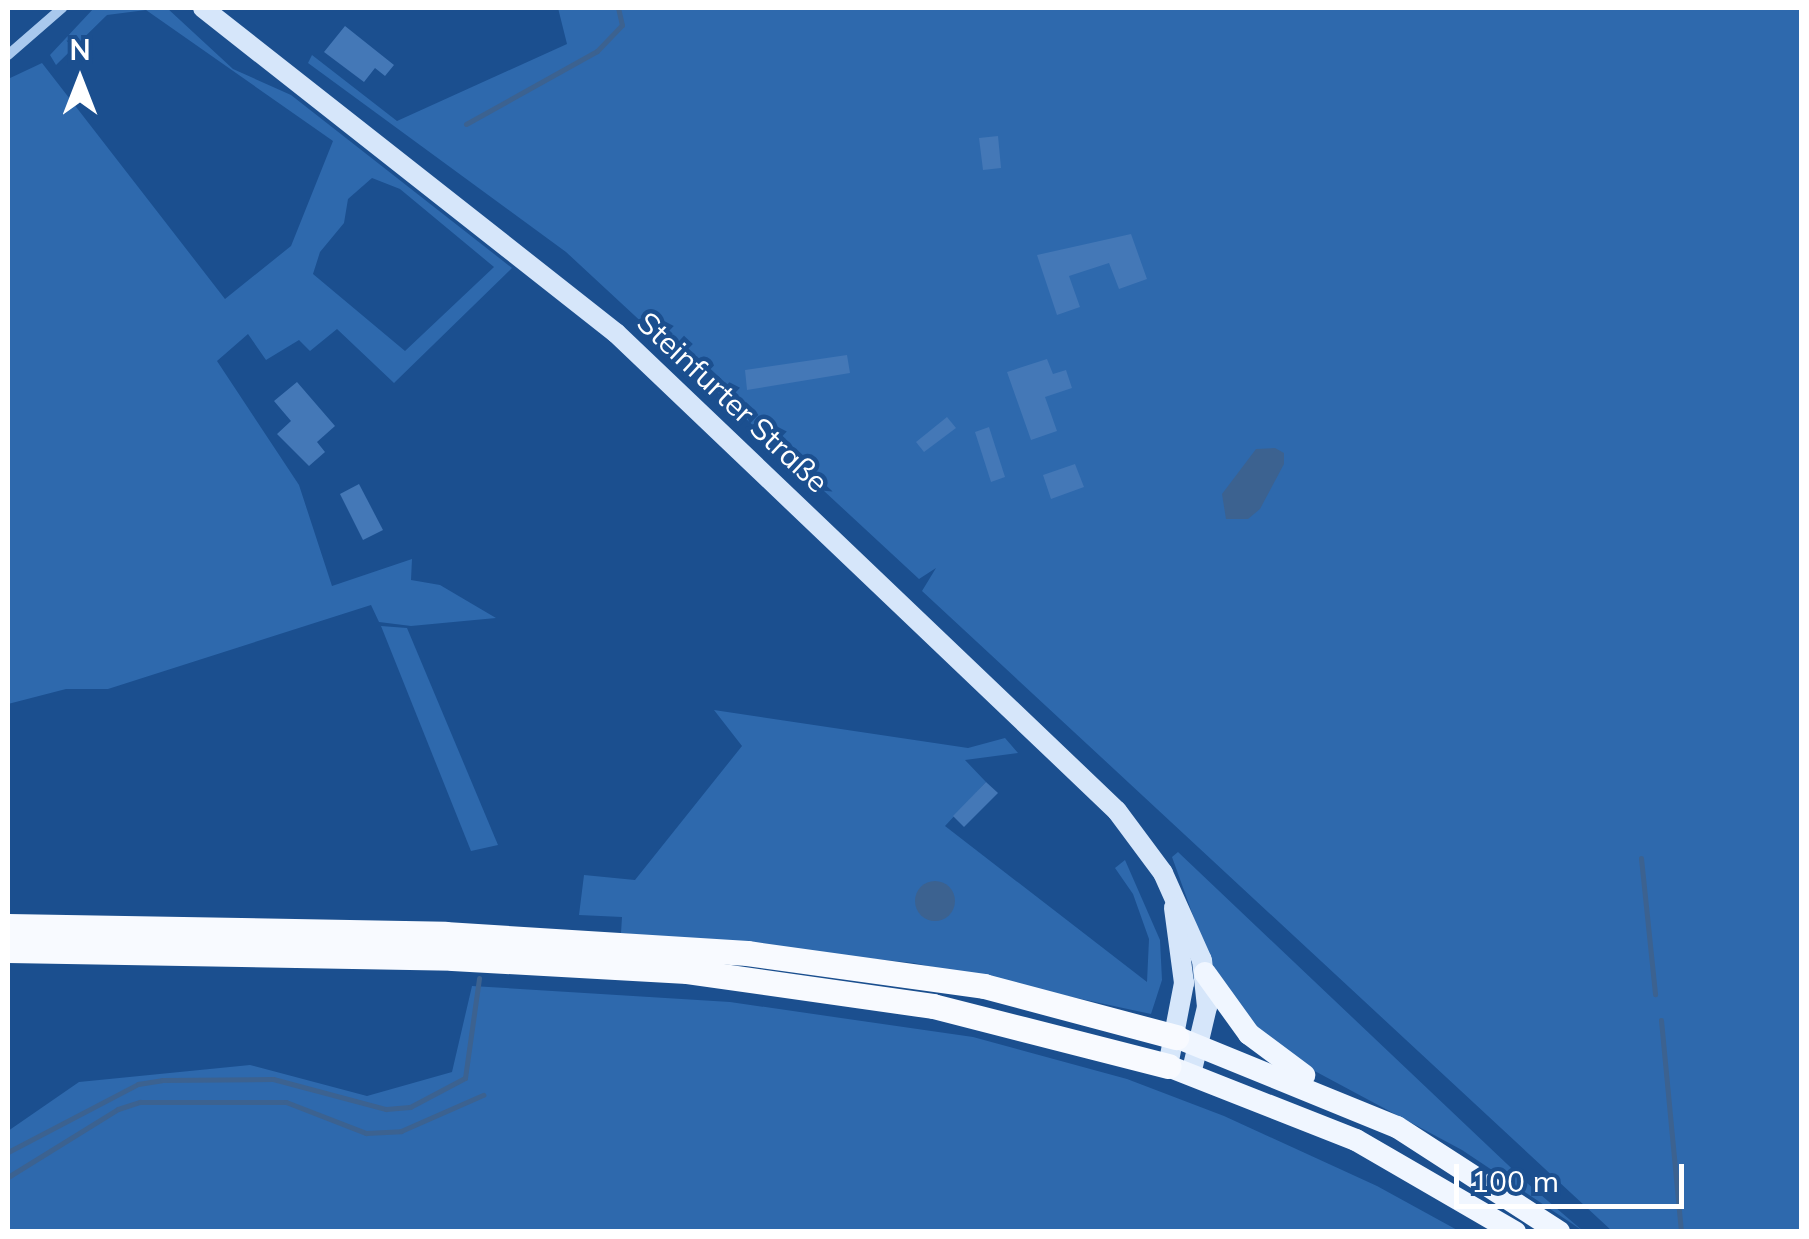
<!DOCTYPE html>
<html>
<head>
<meta charset="utf-8">
<style>
  body { margin:0 }
  #map { position:relative; width:1809px; height:1239px; overflow:hidden; background:#1b4f8f; font-family:Mulish,sans-serif }
  div>[style] { position:absolute }
  .green>* { inset:0; background:#2e69ad }
  .water>* { inset:0; background:#3c6290 }
  .round { border-radius:50% }
  .stream>* { height:5px; margin:-2.5px; padding:0 2.5px; transform-origin:2.5px; border-radius:2.5px; background:#3c6290 }
  .building>* { inset:0; background:#4478b7 }
  .minor>* { height:10px; margin:-5px; padding:0 5px; transform-origin:5px; border-radius:5px; background:#a9c9ee }
  .secondary>* { height:20px; margin:-10px; padding:0 10px; transform-origin:10px; border-radius:10px; background:#d6e6fa }
  .primary>* { height:22px; margin:-11px; padding:0 11px; transform-origin:11px; border-radius:11px; background:#f0f6ff }
  .trunk>* { height:25px; margin:-12.5px; padding:0 12.5px; transform-origin:12.5px; border-radius:12.5px; background:#f8faff }
  span { translate:-50% -50%; white-space:nowrap; text-align:center; line-height:1.15; -webkit-text-stroke:9px #1b4f8f; paint-order:stroke }
  .street-label { font-size:30px; color:#fff }
  .frame { position:absolute; inset:0; border:10px solid #fff; pointer-events:none }
  .north { position:absolute; left:30px; top:30px; width:100px; height:100px; -webkit-text-stroke:8px #1b4f8f; paint-order:stroke; rotate:0deg; font-size:28px; font-weight:700; line-height:40px; text-align:center; color:#fff }
  .north::after { content:''; display:block; margin:auto; width:35px; height:45px; background:#fff; clip-path:polygon(50% 0,100% 100%,50% 72%,0 100%) }
  .scale { position:absolute; left:1454px; top:1164px; width:230px; height:45px; box-sizing:border-box; border:5px solid #fff; border-top:0; padding-left:12px; font-size:30px; line-height:35px; white-space:nowrap; color:#fff; -webkit-text-stroke:8px #1b4f8f; paint-order:stroke }
</style>
</head>
<body>
<div id="map">
  <div class="green">
    <div style="clip-path:polygon(evenodd,94px 8px,167px 8px,233px 69px,291px 95px,512px 268px,394px 383px,337px 329px,310px 351px,299px 340px,266px 360px,248px 334px,217px 361px,299px 485px,332px 586px,412px 559px,411px 580px,440px 585px,496px 618px,411px 626px,379px 622px,371px 605px,108px 689px,66px 689px,8px 704px,8px 79px,42px 63px,225px 299px,291px 246px,333px 141px,146px 10px,107px 15px,56px 65px,50px 55px,94px 8px,372px 178px,400px 189px,494px 267px,405px 351px,313px 274px,320px 252px,344px 223px,348px 199px,372px 178px)"></div>
    <div style="clip-path:polygon(558px 8px,1801px 8px,1801px 1231px,1612px 1231px,922px 591px,936px 568px,919px 579px,566px 252px,308px 63px,312px 55px,397px 121px,567px 44px)"></div>
    <div style="clip-path:polygon(381px 626px,407px 628px,498px 845px,471px 851px)"></div>
    <div style="clip-path:polygon(714px 710px,968px 748px,1005px 738px,1018px 753px,965px 760px,986px 782px,945px 826px,1147px 982px,1149px 939px,1133px 894px,1115px 868px,1125px 860px,1160px 940px,1162px 980px,1151px 1014px,914px 963px,621px 933px,622px 917px,579px 915px,584px 875px,635px 880px,742px 746px)"></div>
    <div style="clip-path:polygon(1178px 852px,1527px 1183px,1583px 1231px,1462px 1150px,1296px 1061px,1254px 1030px,1209px 960px,1172px 857px)"></div>
    <div style="clip-path:polygon(472px 986px,730px 1002px,973px 1037px,1127px 1079px,1224px 1116px,1377px 1186px,1459px 1231px,8px 1231px,8px 1131px,79px 1082px,250px 1065px,367px 1096px,452px 1072px)"></div>
  </div>
  <div class="water">
    <div style="clip-path:polygon(1275px 448px,1284px 453px,1284px 464px,1260px 509px,1248px 519px,1226px 519px,1222px 494px,1256px 449px)"></div>
    <div class="round" style="left:915px;top:881px;width:40px;height:40px"></div>
  </div>
  <div class="stream">
    <div style="left:466px;top:124px;width:150px;rotate:-29.1deg"></div>
    <div style="left:597px;top:51px;width:36px;rotate:-46deg"></div>
    <div style="left:622px;top:25px;width:17px;rotate:-103deg"></div>
    <div style="left:1641px;top:858px;width:137px;rotate:84.1deg"></div>
    <div style="left:1661px;top:1020px;width:213px;rotate:84.6deg"></div>
    <div style="left:8px;top:1152px;width:147px;rotate:-27.6deg"></div>
    <div style="left:138px;top:1084px;width:24px;rotate:-9deg"></div>
    <div style="left:162px;top:1080px;width:111px;rotate:-0.5deg"></div>
    <div style="left:273px;top:1079px;width:117px;rotate:14.9deg"></div>
    <div style="left:386px;top:1109px;width:24px;rotate:-5deg"></div>
    <div style="left:410px;top:1107px;width:62px;rotate:-27.8deg"></div>
    <div style="left:465px;top:1078px;width:101px;rotate:-82deg"></div>
    <div style="left:8px;top:1177px;width:129px;rotate:-31.7deg"></div>
    <div style="left:118px;top:1109px;width:23px;rotate:-18deg"></div>
    <div style="left:140px;top:1102px;width:146px"></div>
    <div style="left:286px;top:1102px;width:86px;rotate:21.2deg"></div>
    <div style="left:366px;top:1133px;width:35px;rotate:-3deg"></div>
    <div style="left:401px;top:1131px;width:90px;rotate:-23.7deg"></div>
  </div>
  <div class="building">
    <div style="clip-path:polygon(345px 26px,394px 65px,385px 76px,375px 68px,364px 82px,324px 52px)"></div>
    <div style="clip-path:polygon(998px 136px,1001px 168px,983px 170px,979px 138px)"></div>
    <div style="clip-path:polygon(1131px 234px,1147px 279px,1119px 289px,1109px 263px,1069px 276px,1080px 307px,1057px 315px,1037px 255px)"></div>
    <div style="clip-path:polygon(847px 355px,850px 373px,747px 390px,745px 370px)"></div>
    <div style="clip-path:polygon(1047px 359px,1053px 374px,1066px 370px,1072px 388px,1045px 397px,1057px 431px,1031px 440px,1007px 372px)"></div>
    <div style="clip-path:polygon(297px 382px,335px 426px,317px 442px,325px 452px,309px 466px,277px 434px,291px 421px,274px 401px)"></div>
    <div style="clip-path:polygon(947px 417px,956px 428px,924px 452px,916px 442px)"></div>
    <div style="clip-path:polygon(989px 427px,1005px 477px,991px 482px,975px 432px)"></div>
    <div style="clip-path:polygon(1075px 464px,1084px 487px,1051px 499px,1043px 475px)"></div>
    <div style="clip-path:polygon(359px 484px,383px 530px,363px 540px,340px 494px)"></div>
    <div style="clip-path:polygon(986px 782px,998px 793px,964px 827px,953px 816px)"></div>
  </div>
  <div class="minor">
    <div style="left:8px;top:55px;width:72px;rotate:-41deg"></div>
  </div>
  <div class="secondary">
    <div style="left:203px;top:8px;width:526px;rotate:38.2deg"></div>
    <div style="left:616px;top:333px;width:692px;rotate:43.65deg"></div>
    <div style="left:1117px;top:811px;width:77px;rotate:53.4deg"></div>
    <div style="left:1163px;top:873px;width:95px;rotate:65.9deg"></div>
    <div style="left:1202px;top:960px;width:47px;rotate:83.9deg"></div>
    <div style="left:1207px;top:1007px;width:69px;rotate:103.4deg"></div>
    <div style="left:1168px;top:1066px;width:85px;rotate:-79.1deg"></div>
    <div style="left:1184px;top:983px;width:76px;rotate:-97.6deg"></div>
  </div>
  <div class="primary">
    <div style="left:1205px;top:973px;width:75px;rotate:54.2deg"></div>
    <div style="left:1249px;top:1034px;width:69px;rotate:36.7deg"></div>
    <div style="left:1176px;top:1037px;width:239px;rotate:22.2deg"></div>
    <div style="left:1397px;top:1127px;width:193px;rotate:32.9deg"></div>
    <div style="left:1168px;top:1066px;width:202px;rotate:21.5deg"></div>
    <div style="left:1356px;top:1140px;width:184px;rotate:30.1deg"></div>
  </div>
  <div class="trunk">
    <div style="left:8px;top:926px;width:437px;rotate:1deg"></div>
    <div style="left:445px;top:934px;width:303px;rotate:3.6deg"></div>
    <div style="left:747px;top:953px;width:239px;rotate:7.9deg"></div>
    <div style="left:984px;top:986px;width:199px;rotate:14.9deg"></div>
    <div style="left:8px;top:950px;width:444px;rotate:1deg"></div>
    <div style="left:452px;top:958px;width:235px;rotate:3.2deg"></div>
    <div style="left:687px;top:971px;width:248px;rotate:8.1deg"></div>
    <div style="left:933px;top:1006px;width:243px;rotate:14.3deg"></div>
  </div>
  <div class="street-label">
    <span style="left:733px;top:402px;rotate:43deg">Steinfurter Straße</span>
  </div>
  <div class="frame"></div>
  <div class="north">N</div>
  <div class="scale">100 m</div>
</div>
</body>
</html>
